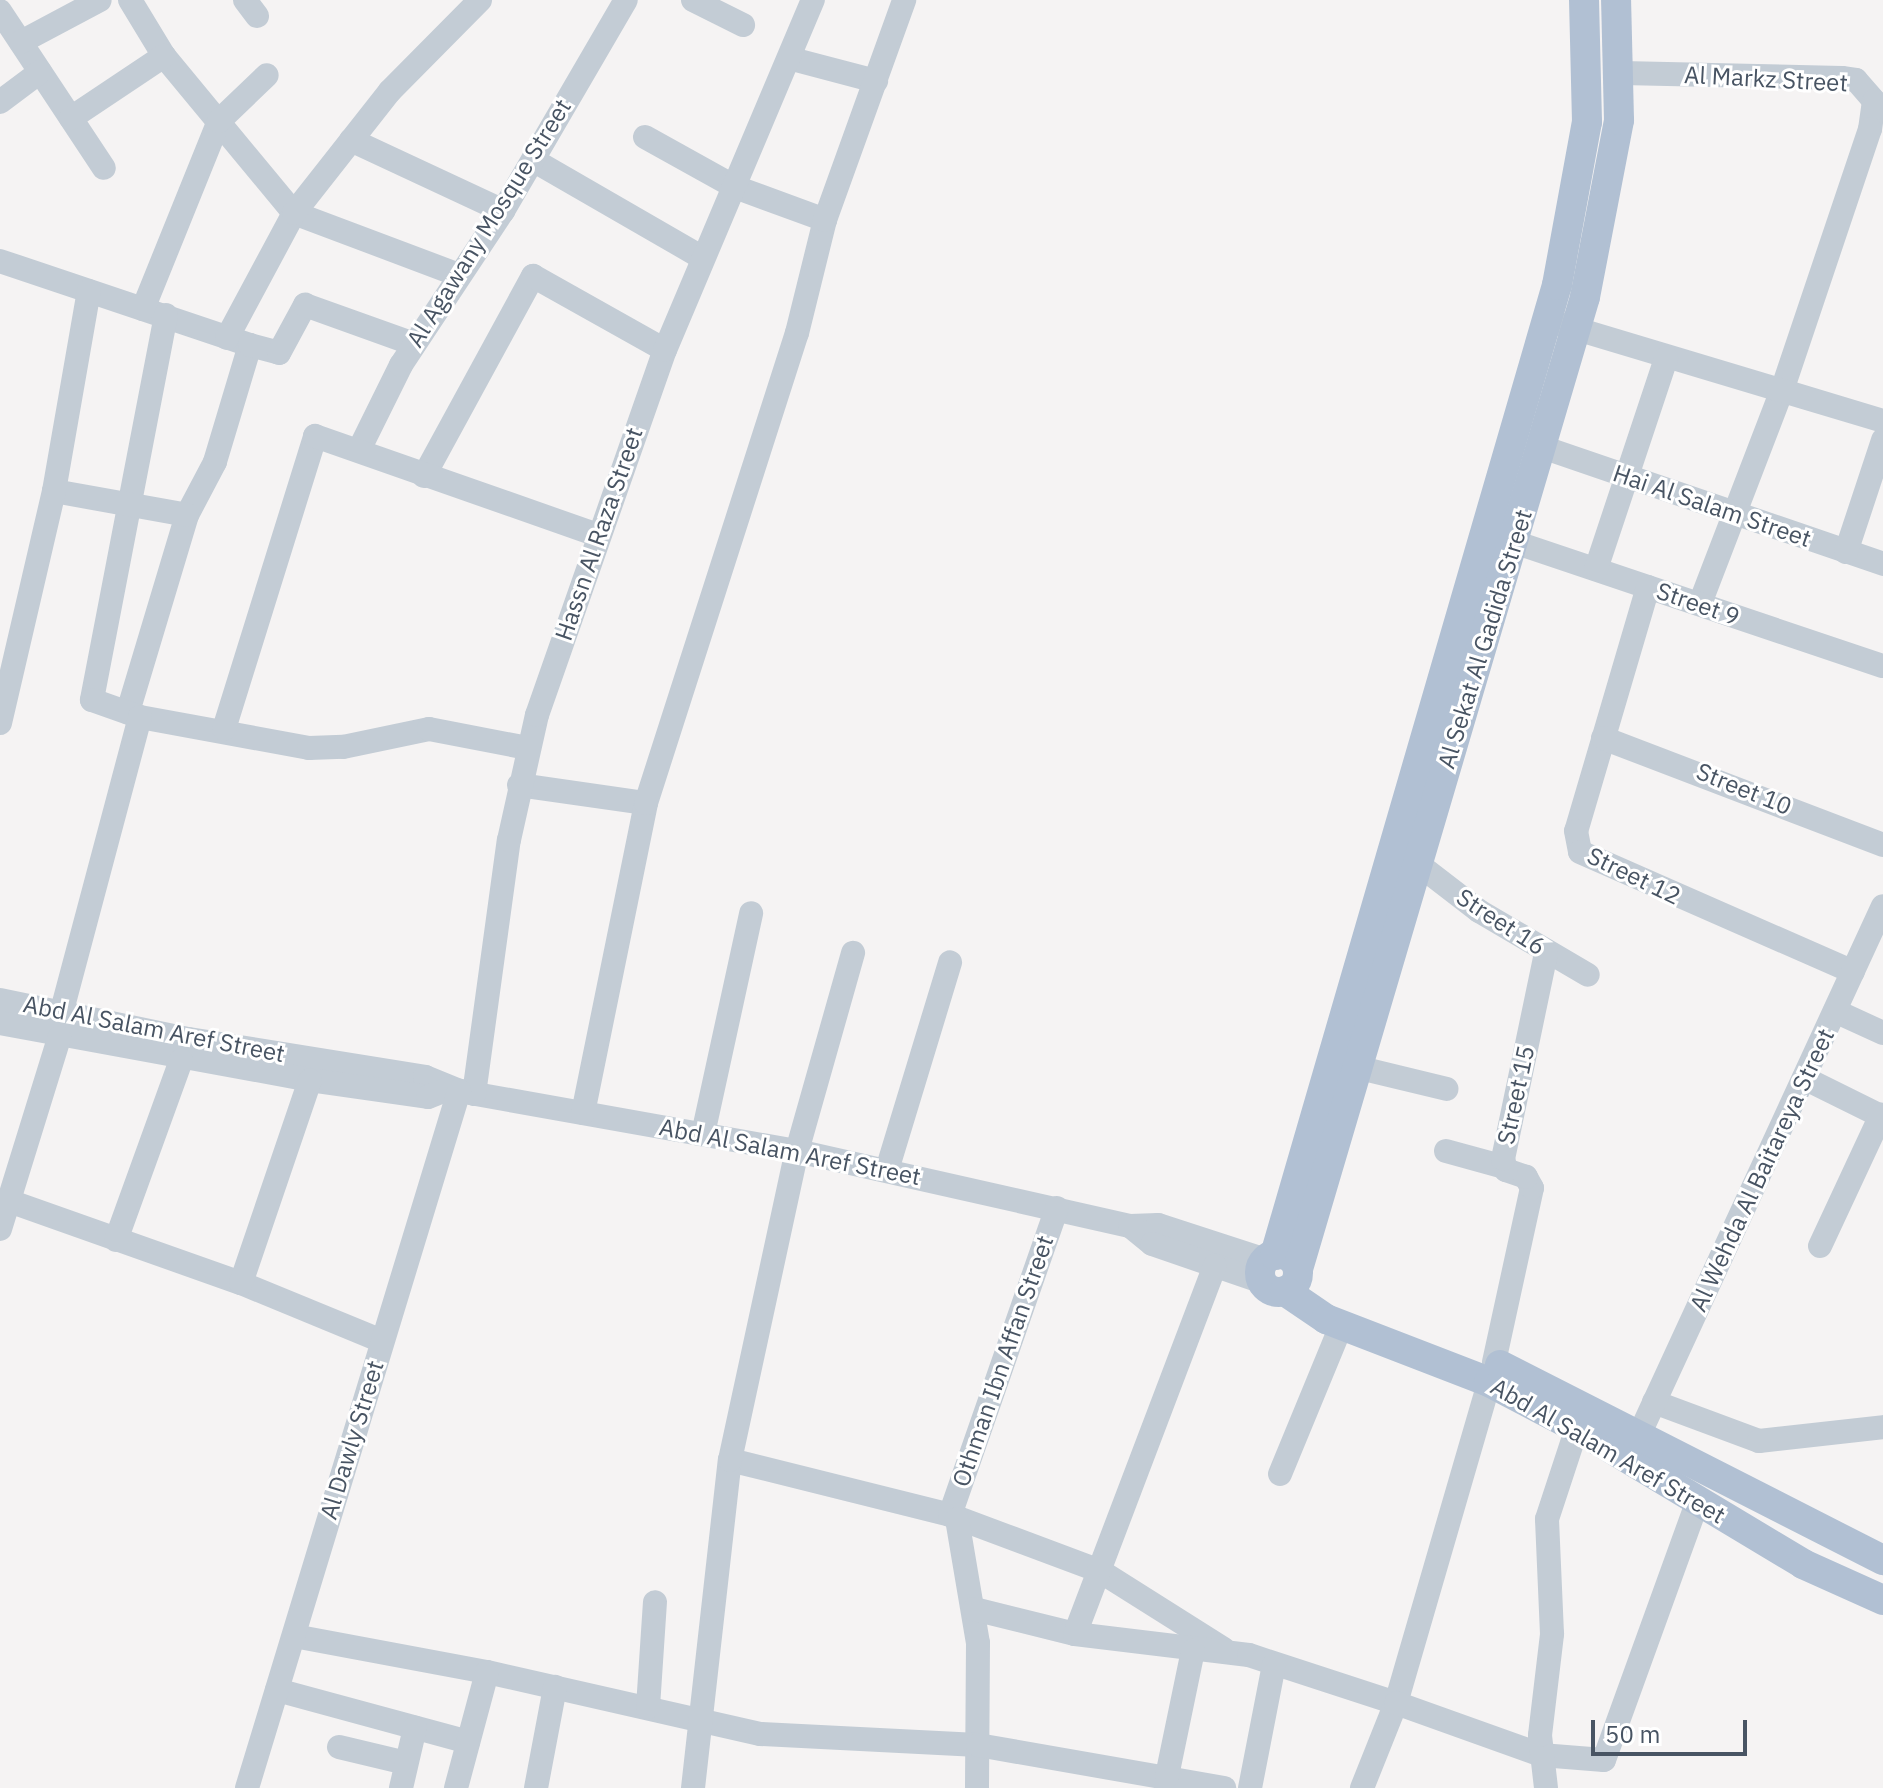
<!DOCTYPE html>
<html>
<head>
<meta charset="utf-8">
<style>
  body { margin:0 }
  #map { position:relative; width:1883px; height:1788px; overflow:hidden; background:#f5f3f3; font-family:"IBM Plex Sans",sans-serif }
  div>[style] { position:absolute }
  .minor>* { height:24px; margin:-12px; padding:0 12px; transform-origin:12px; border-radius:12px; background:#c3ccd5 }
  .major>* { height:30px; margin:-15px; padding:0 15px; transform-origin:15px; border-radius:15px; background:#b1c0d3 }
  .major>.ring { margin:-15px; padding:0; box-sizing:content-box; background:none; border:30px solid #b1c0d3; border-radius:50% }
  span { translate:-50% -50%; white-space:nowrap; text-align:center; line-height:1.15; -webkit-text-stroke:6px #fff; paint-order:stroke }
  .street-label { font-size:24px; color:#485463 }
  .scale { position:absolute; left:1591px; top:1720px; width:156px; height:36px; box-sizing:border-box; border:4px solid #485463; border-top:0; padding-left:10px; font-size:24px; line-height:28px; white-space:nowrap; color:#485463; -webkit-text-stroke:6px #fff; paint-order:stroke }
</style>
</head>
<body>
<div id="map">
  <div class="minor">
    <div style="left:130px;top:0;width:66px;rotate:58.7deg"></div>
    <div style="left:164px;top:56px;width:204px;rotate:50.4deg"></div>
    <div style="left:294px;top:213px;width:176px;rotate:20.6deg"></div>
    <div style="left:245px;top:0;width:20px;rotate:53deg"></div>
    <div style="left:693px;top:0;width:56px;rotate:26.6deg"></div>
    <div style="left:0;top:11px;width:188px;rotate:56.5deg"></div>
    <div style="left:21px;top:42px;width:89px;rotate:-28deg"></div>
    <div style="left:792px;top:59px;width:87px;rotate:14.7deg"></div>
    <div style="left:1622px;top:73px;width:220px;rotate:1.3deg"></div>
    <div style="left:1842px;top:78px;width:14px;rotate:8deg"></div>
    <div style="left:1856px;top:80px;width:28px;rotate:49deg"></div>
    <div style="left:1874px;top:101px;width:28px;rotate:98deg"></div>
    <div style="left:1870px;top:129px;width:275px;rotate:108.6deg"></div>
    <div style="left:1782px;top:390px;width:229px;rotate:111deg"></div>
    <div style="left:0;top:102px;width:50px;rotate:-36.9deg"></div>
    <div style="left:71px;top:118px;width:112px;rotate:-33.7deg"></div>
    <div style="left:645px;top:137px;width:103px;rotate:29.1deg"></div>
    <div style="left:735px;top:187px;width:96px;rotate:20.1deg"></div>
    <div style="left:351px;top:140px;width:168px;rotate:25deg"></div>
    <div style="left:533px;top:160px;width:196px;rotate:30deg"></div>
    <div style="left:0;top:261px;width:264px;rotate:18.6deg"></div>
    <div style="left:250px;top:345px;width:122px;rotate:106.7deg"></div>
    <div style="left:215px;top:462px;width:60px;rotate:117.8deg"></div>
    <div style="left:187px;top:515px;width:206px;rotate:106.7deg"></div>
    <div style="left:143px;top:309px;width:203px;rotate:-68deg"></div>
    <div style="left:219px;top:121px;width:66px;rotate:-43.8deg"></div>
    <div style="left:166px;top:315px;width:392px;rotate:100.9deg"></div>
    <div style="left:92px;top:700px;width:51px;rotate:19.5deg"></div>
    <div style="left:140px;top:717px;width:172px;rotate:10.4deg"></div>
    <div style="left:309px;top:748px;width:34px;rotate:-2deg"></div>
    <div style="left:343px;top:747px;width:88px;rotate:-11.8deg"></div>
    <div style="left:429px;top:729px;width:101px;rotate:10.9deg"></div>
    <div style="left:1560px;top:324px;width:337px;rotate:16.7deg"></div>
    <div style="left:227px;top:338px;width:142px;rotate:-61.8deg"></div>
    <div style="left:294px;top:213px;width:155px;rotate:-51.8deg"></div>
    <div style="left:390px;top:91px;width:128px;rotate:-45.3deg"></div>
    <div style="left:250px;top:345px;width:30px;rotate:15deg"></div>
    <div style="left:279px;top:353px;width:55px;rotate:-61.6deg"></div>
    <div style="left:305px;top:305px;width:116px;rotate:19.7deg"></div>
    <div style="left:1542px;top:447px;width:361px;rotate:18.9deg"></div>
    <div style="left:359px;top:450px;width:95px;rotate:-63.7deg"></div>
    <div style="left:401px;top:365px;width:185px;rotate:-56.5deg"></div>
    <div style="left:503px;top:211px;width:244px;rotate:-59.8deg"></div>
    <div style="left:424px;top:476px;width:228px;rotate:-61.4deg"></div>
    <div style="left:533px;top:276px;width:151px;rotate:29.3deg"></div>
    <div style="left:54px;top:491px;width:135px;rotate:10.2deg"></div>
    <div style="left:1514px;top:542px;width:389px;rotate:18.6deg"></div>
    <div style="left:1846px;top:552px;width:118px;rotate:-71.7deg"></div>
    <div style="left:1596px;top:569px;width:222px;rotate:-71.6deg"></div>
    <div style="left:1648px;top:587px;width:254px;rotate:106.4deg"></div>
    <div style="left:1576px;top:831px;width:21px;rotate:79deg"></div>
    <div style="left:1580px;top:852px;width:298px;rotate:23.7deg"></div>
    <div style="left:0;top:723px;width:238px;rotate:-76.9deg"></div>
    <div style="left:54px;top:491px;width:203px;rotate:-80.1deg"></div>
    <div style="left:224px;top:729px;width:307px;rotate:-72.7deg"></div>
    <div style="left:315px;top:436px;width:299px;rotate:19.3deg"></div>
    <div style="left:1603px;top:738px;width:300px;rotate:20.9deg"></div>
    <div style="left:519px;top:785px;width:128px;rotate:8.1deg"></div>
    <div style="left:1418px;top:864px;width:77px;rotate:37.6deg"></div>
    <div style="left:1479px;top:911px;width:126px;rotate:30.4deg"></div>
    <div style="left:0;top:1000px;width:193px;rotate:11.7deg"></div>
    <div style="left:189px;top:1039px;width:239px;rotate:9.1deg"></div>
    <div style="left:425px;top:1077px;width:37px;rotate:22deg"></div>
    <div style="left:459px;top:1091px;width:343px;rotate:10.1deg"></div>
    <div style="left:797px;top:1151px;width:341px;rotate:12.7deg"></div>
    <div style="left:1130px;top:1226px;width:28px;rotate:-2deg"></div>
    <div style="left:1158px;top:1225px;width:114px;rotate:18deg"></div>
    <div style="left:1835px;top:1011px;width:53px;rotate:24.6deg"></div>
    <div style="left:61px;top:1014px;width:307px;rotate:-75.1deg"></div>
    <div style="left:0;top:1023px;width:315px;rotate:10.4deg"></div>
    <div style="left:310px;top:1080px;width:119px;rotate:8.2deg"></div>
    <div style="left:428px;top:1097px;width:22px;rotate:-22deg"></div>
    <div style="left:1360px;top:1068px;width:89px;rotate:13.6deg"></div>
    <div style="left:1804px;top:1078px;width:88px;rotate:26.3deg"></div>
    <div style="left:474px;top:1094px;width:256px;rotate:-82.2deg"></div>
    <div style="left:509px;top:840px;width:128px;rotate:-77.4deg"></div>
    <div style="left:537px;top:715px;width:387px;rotate:-70.7deg"></div>
    <div style="left:665px;top:350px;width:380px;rotate:-67.1deg"></div>
    <div style="left:583px;top:1113px;width:316px;rotate:-78.5deg"></div>
    <div style="left:646px;top:803px;width:494px;rotate:-72.2deg"></div>
    <div style="left:797px;top:333px;width:116px;rotate:-76.1deg"></div>
    <div style="left:825px;top:220px;width:234px;rotate:-70.2deg"></div>
    <div style="left:703px;top:1134px;width:226px;rotate:-77.7deg"></div>
    <div style="left:1446px;top:1151px;width:60px;rotate:15.4deg"></div>
    <div style="left:887px;top:1170px;width:217px;rotate:-73.1deg"></div>
    <div style="left:9px;top:1201px;width:246px;rotate:19.5deg"></div>
    <div style="left:241px;top:1283px;width:152px;rotate:22.4deg"></div>
    <div style="left:1130px;top:1226px;width:28px;rotate:39deg"></div>
    <div style="left:1152px;top:1244px;width:117px;rotate:18.9deg"></div>
    <div style="left:0;top:1229px;width:200px;rotate:-72.8deg"></div>
    <div style="left:116px;top:1240px;width:191px;rotate:-70.1deg"></div>
    <div style="left:1820px;top:1246px;width:145px;rotate:-65deg"></div>
    <div style="left:241px;top:1283px;width:214px;rotate:-71.2deg"></div>
    <div style="left:1494px;top:1362px;width:178px;rotate:-77.7deg"></div>
    <div style="left:1532px;top:1188px;width:13px;rotate:-119deg"></div>
    <div style="left:1526px;top:1177px;width:21px;rotate:-161deg"></div>
    <div style="left:1506px;top:1170px;width:11px;rotate:-105deg"></div>
    <div style="left:1503px;top:1159px;width:210px;rotate:-78.2deg"></div>
    <div style="left:1654px;top:1402px;width:112px;rotate:20.4deg"></div>
    <div style="left:1759px;top:1441px;width:125px;rotate:-6.4deg"></div>
    <div style="left:1640px;top:1433px;width:580px;rotate:-65.25deg"></div>
    <div style="left:730px;top:1460px;width:227px;rotate:14deg"></div>
    <div style="left:950px;top:1515px;width:160px;rotate:20.5deg"></div>
    <div style="left:1100px;top:1571px;width:146px;rotate:32.2deg"></div>
    <div style="left:1280px;top:1474px;width:160px;rotate:-67.6deg"></div>
    <div style="left:950px;top:1515px;width:325px;rotate:-70.8deg"></div>
    <div style="left:957px;top:1519px;width:126px;rotate:80.4deg"></div>
    <div style="left:978px;top:1643px;width:145px;rotate:90.4deg"></div>
    <div style="left:974px;top:1609px;width:104px;rotate:13.9deg"></div>
    <div style="left:1075px;top:1634px;width:175px;rotate:6.9deg"></div>
    <div style="left:1249px;top:1655px;width:155px;rotate:18.1deg"></div>
    <div style="left:1396px;top:1703px;width:334px;rotate:-73.8deg"></div>
    <div style="left:1075px;top:1634px;width:394px;rotate:-69.2deg"></div>
    <div style="left:294px;top:1636px;width:196px;rotate:10.6deg"></div>
    <div style="left:487px;top:1672px;width:280px;rotate:12.8deg"></div>
    <div style="left:760px;top:1734px;width:218px;rotate:2.9deg"></div>
    <div style="left:978px;top:1745px;width:250px;rotate:9.9deg"></div>
    <div style="left:277px;top:1690px;width:198px;rotate:15.2deg"></div>
    <div style="left:648px;top:1707px;width:105px;rotate:-86.2deg"></div>
    <div style="left:339px;top:1747px;width:69px;rotate:13.4deg"></div>
    <div style="left:1167px;top:1776px;width:128px;rotate:-78.3deg"></div>
    <div style="left:247px;top:1788px;width:729px;rotate:-73.08deg"></div>
    <div style="left:401px;top:1788px;width:62px;rotate:-76.9deg"></div>
    <div style="left:456px;top:1788px;width:120px;rotate:-75deg"></div>
    <div style="left:536px;top:1788px;width:103px;rotate:-79.3deg"></div>
    <div style="left:693px;top:1788px;width:330px;rotate:-83.6deg"></div>
    <div style="left:730px;top:1460px;width:316px;rotate:-77.8deg"></div>
    <div style="left:797px;top:1151px;width:206px;rotate:-74.2deg"></div>
    <div style="left:1250px;top:1788px;width:125px;rotate:-79deg"></div>
    <div style="left:1362px;top:1788px;width:92px;rotate:-68.2deg"></div>
    <div style="left:1396px;top:1703px;width:154px;rotate:19.7deg"></div>
    <div style="left:1541px;top:1755px;width:63px;rotate:4.5deg"></div>
    <div style="left:1604px;top:1760px;width:276px;rotate:-70.1deg"></div>
    <div style="left:1546px;top:1788px;width:53px;rotate:-96.5deg"></div>
    <div style="left:1540px;top:1735px;width:102px;rotate:-83.2deg"></div>
    <div style="left:1552px;top:1634px;width:115px;rotate:-92.5deg"></div>
    <div style="left:1547px;top:1519px;width:96px;rotate:-71.8deg"></div>
  </div>
  <div class="major">
    <div class="ring" style="left:1260px;top:1254px;width:8px;height:8px"></div>
    <div style="left:1275px;top:1255px;width:1010px;rotate:-73.79deg"></div>
    <div style="left:1557px;top:285px;width:166px;rotate:-79.6deg"></div>
    <div style="left:1587px;top:122px;width:122px;rotate:-91.4deg"></div>
    <div style="left:1298px;top:1269px;width:1013px;rotate:-73.55deg"></div>
    <div style="left:1585px;top:297px;width:180px;rotate:-79.1deg"></div>
    <div style="left:1619px;top:120px;width:120px;rotate:-91.4deg"></div>
    <div style="left:1285px;top:1291px;width:50px;rotate:34.3deg"></div>
    <div style="left:1326px;top:1319px;width:175px;rotate:21.1deg"></div>
    <div style="left:1489px;top:1382px;width:99px;rotate:27.6deg"></div>
    <div style="left:1577px;top:1428px;width:264px;rotate:31deg"></div>
    <div style="left:1803px;top:1564px;width:88px;rotate:24.2deg"></div>
    <div style="left:1500px;top:1365px;width:430px;rotate:27deg"></div>
  </div>
  <div class="street-label">
    <span style="left:1766px;top:79px;rotate:3deg">Al Markz Street</span>
    <span style="left:489px;top:223px;rotate:-58deg">Al Agawany Mosque Street</span>
    <span style="left:1712px;top:506px;rotate:19deg">Hai Al Salam Street</span>
    <span style="left:599px;top:534px;rotate:-71deg">Hassn Al Raza Street</span>
    <span style="left:1698px;top:604px;rotate:19deg">Street 9</span>
    <span style="left:1485px;top:639px;rotate:-73deg">Al Sekat Al Gadida Street</span>
    <span style="left:1744px;top:789px;rotate:22deg">Street 10</span>
    <span style="left:1634px;top:876px;rotate:26deg">Street 12</span>
    <span style="left:1501px;top:922px;rotate:33deg">Street 16</span>
    <span style="left:154px;top:1029px;rotate:11deg">Abd Al Salam Aref Street</span>
    <span style="left:1516px;top:1095px;rotate:-78deg">Street 15</span>
    <span style="left:790px;top:1152px;rotate:11deg">Abd Al Salam Aref Street</span>
    <span style="left:1762px;top:1170px;rotate:-65deg">Al Wehda Al Baitareya Street</span>
    <span style="left:1003px;top:1361px;rotate:-71deg">Othman Ibn Affan Street</span>
    <span style="left:352px;top:1440px;rotate:-73deg">Al Dawly Street</span>
    <span style="left:1608px;top:1451px;rotate:30deg">Abd Al Salam Aref Street</span>
  </div>
  <div class="scale">50 m</div>
</div>
</body>
</html>
